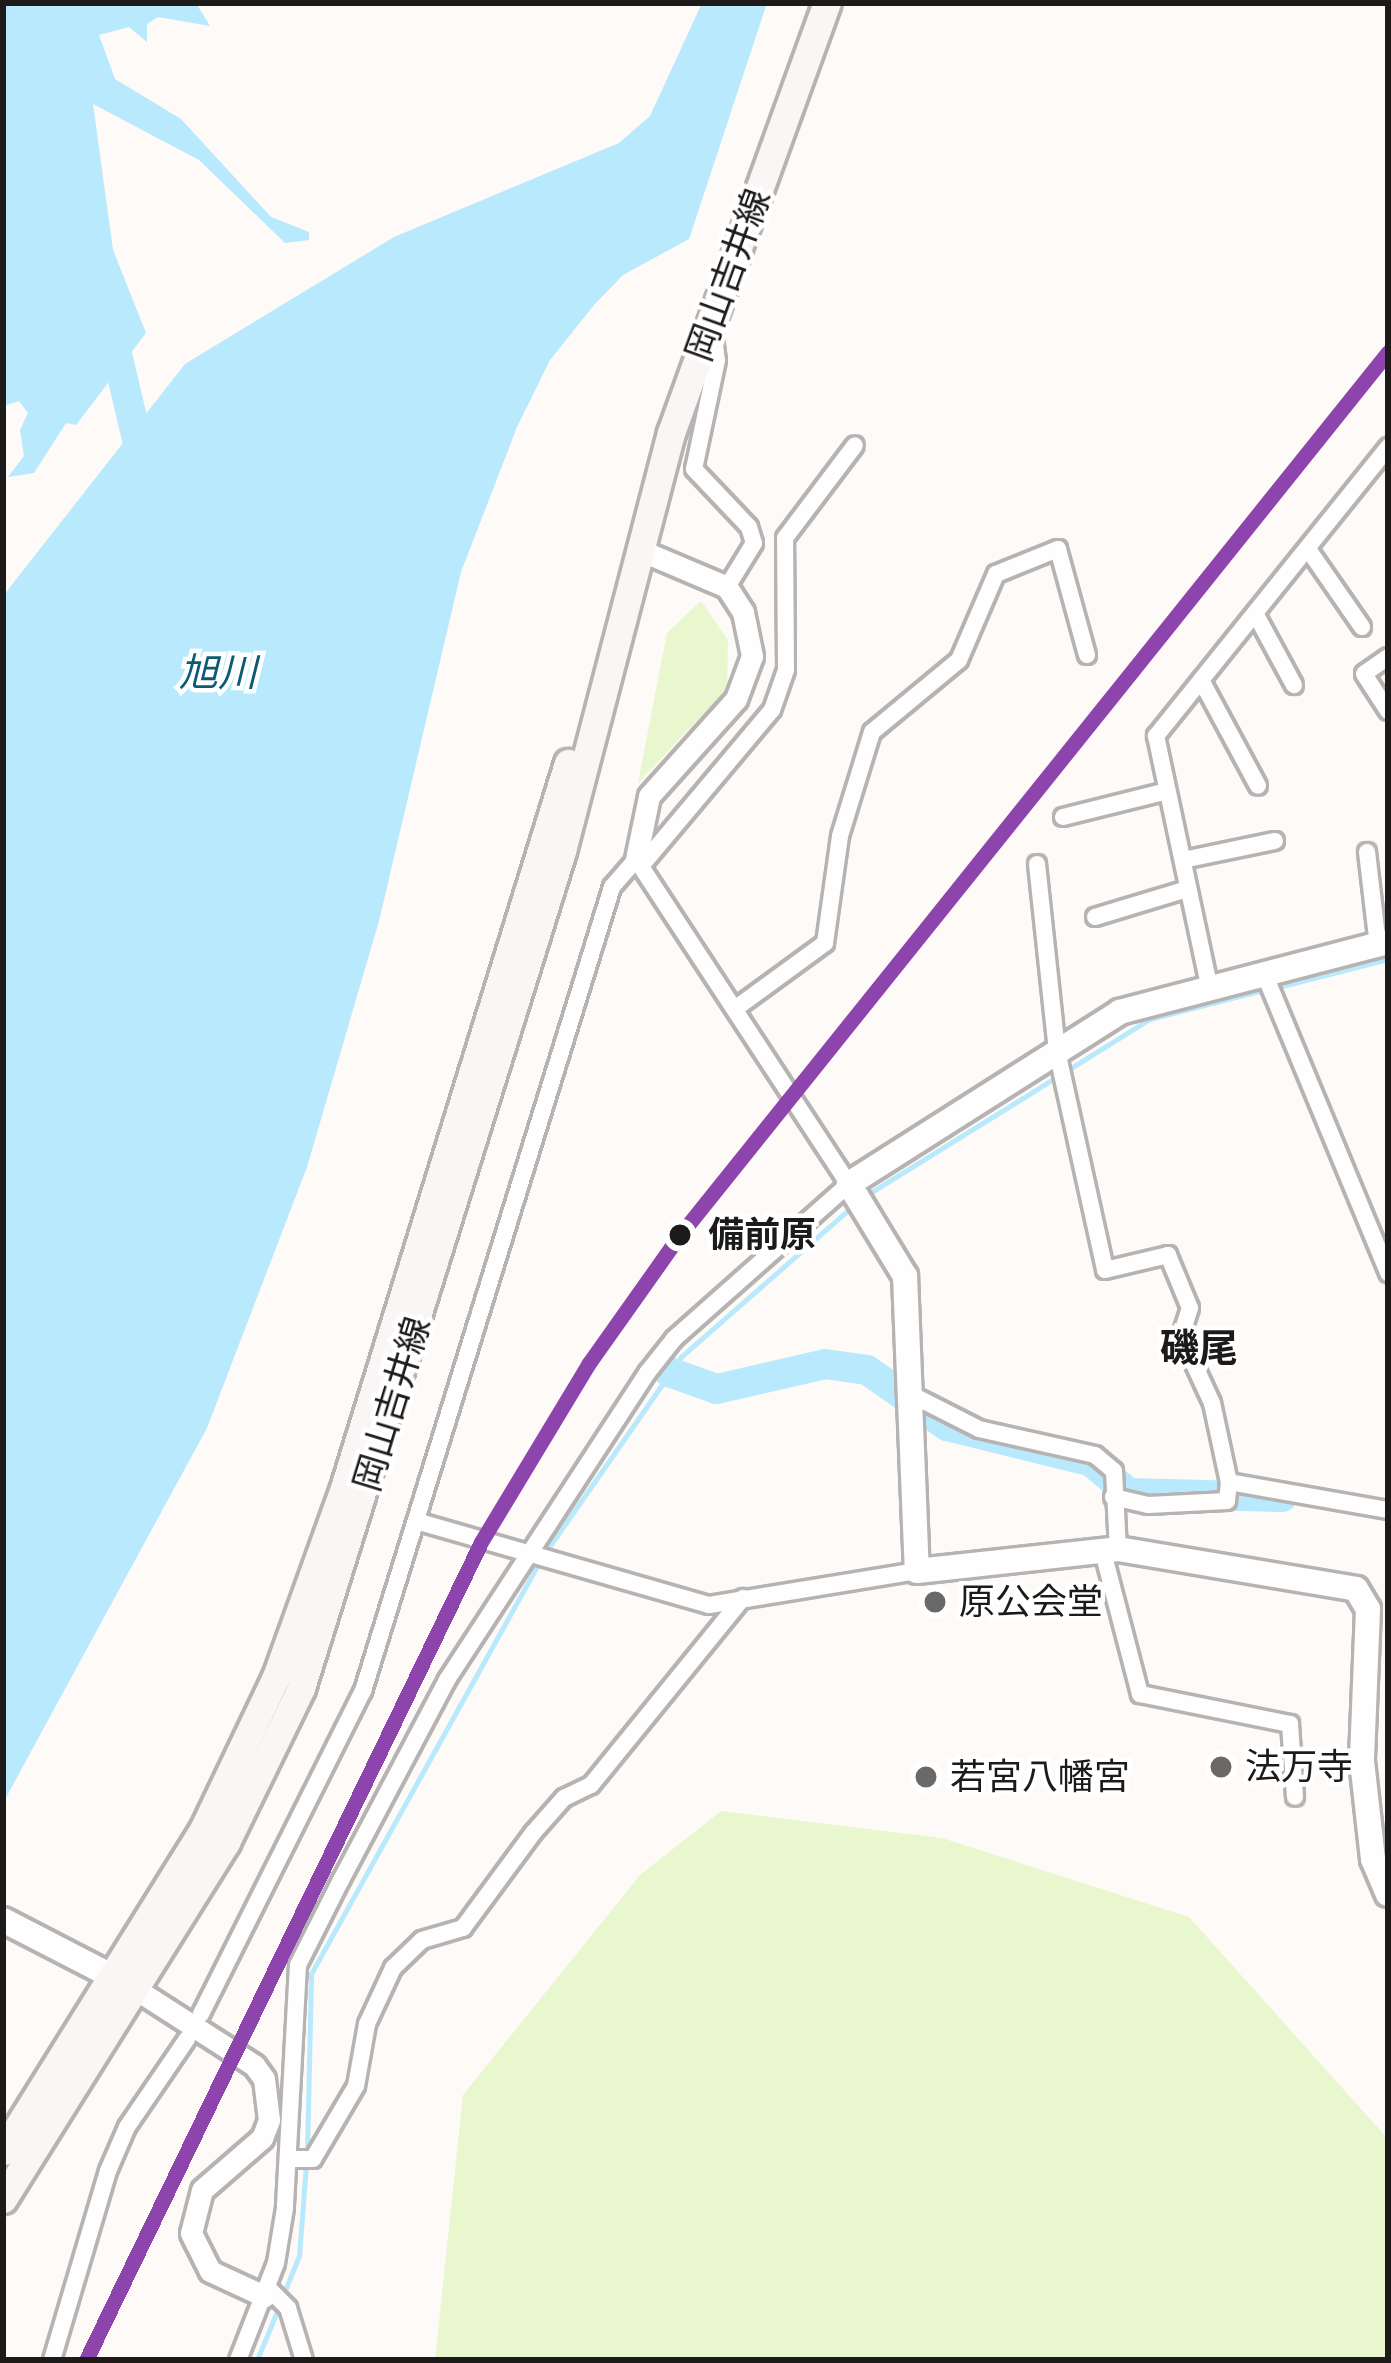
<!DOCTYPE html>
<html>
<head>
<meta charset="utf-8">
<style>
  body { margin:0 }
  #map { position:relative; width:1391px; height:2363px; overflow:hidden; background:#fdfaf8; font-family:"Zilla Slab","Noto Sans JP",serif }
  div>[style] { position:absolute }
  .green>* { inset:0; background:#e9f7cf }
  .water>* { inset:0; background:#b8e9fc }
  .stream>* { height:4.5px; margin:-2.25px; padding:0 2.25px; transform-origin:2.25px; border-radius:2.25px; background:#b8e9fc }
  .river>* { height:30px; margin:-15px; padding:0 15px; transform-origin:15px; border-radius:15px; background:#b8e9fc }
  .roads { filter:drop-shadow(3px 0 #b6b3b2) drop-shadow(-3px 0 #b6b3b2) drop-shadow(0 3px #b6b3b2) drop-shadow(0 -3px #b6b3b2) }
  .minor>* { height:16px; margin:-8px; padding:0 8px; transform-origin:8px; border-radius:8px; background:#fffefe }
  .tertiary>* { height:21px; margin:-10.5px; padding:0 10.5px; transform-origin:10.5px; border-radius:10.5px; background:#fffefe }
  .secondary>* { height:24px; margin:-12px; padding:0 12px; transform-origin:12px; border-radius:12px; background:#fffefe }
  .primary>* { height:27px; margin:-13.5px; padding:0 13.5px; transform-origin:13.5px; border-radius:13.5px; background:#faf6f5 }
  .rail-1>* { height:15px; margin:-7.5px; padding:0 7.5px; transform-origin:7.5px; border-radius:7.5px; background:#8e44ad }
  .dots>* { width:33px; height:33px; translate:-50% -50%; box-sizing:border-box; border:6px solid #fff; border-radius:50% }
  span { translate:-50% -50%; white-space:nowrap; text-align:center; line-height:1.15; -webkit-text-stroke:9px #fff; paint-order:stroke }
  .street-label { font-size:36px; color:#1d1b1a }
  .stop-label { font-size:36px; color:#1d1b1a; font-weight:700 }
  .left { translate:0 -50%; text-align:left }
  .poi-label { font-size:36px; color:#1d1b1a }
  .water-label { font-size:39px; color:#0d5b73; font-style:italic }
  .neighbourhood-label { font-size:39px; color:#1d1b1a; font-weight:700 }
  .frame { position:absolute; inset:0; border:6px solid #1d1b1a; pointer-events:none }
</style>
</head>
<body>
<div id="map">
  <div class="green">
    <div style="clip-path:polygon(701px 601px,728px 640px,727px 689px,638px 783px,667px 633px)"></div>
    <div style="clip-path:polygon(721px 1811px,942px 1838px,1189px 1917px,1388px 2139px,1388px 2360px,435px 2360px,463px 2095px,640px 1875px)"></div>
  </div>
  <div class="water">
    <div style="clip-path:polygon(3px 3px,196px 3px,210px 26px,158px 17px,147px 24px,147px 42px,129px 27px,99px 35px,115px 79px,181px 119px,271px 217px,309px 232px,309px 240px,285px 243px,199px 160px,93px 104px,113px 250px,146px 333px,76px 425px,66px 423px,34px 473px,8px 477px,24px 456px,20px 430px,28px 413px,19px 401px,3px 406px)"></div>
    <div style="clip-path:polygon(702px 3px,767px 3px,689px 239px,623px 275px,594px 305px,550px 360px,517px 427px,461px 572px,379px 921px,307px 1167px,207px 1428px,3px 1803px,3px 596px,185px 364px,394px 237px,619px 143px,650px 116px)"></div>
  </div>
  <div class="stream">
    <div style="left:1274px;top:988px;width:118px;rotate:-14.3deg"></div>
    <div style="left:867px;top:1195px;width:333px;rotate:-31.9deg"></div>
    <div style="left:1150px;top:1019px;width:117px;rotate:-14.4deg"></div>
    <div style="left:545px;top:1553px;width:239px;rotate:-55.2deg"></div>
    <div style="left:681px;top:1357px;width:229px;rotate:-41.3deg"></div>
    <div style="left:307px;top:2153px;width:179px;rotate:-88.7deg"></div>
    <div style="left:311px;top:1974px;width:470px;rotate:-61deg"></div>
    <div style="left:284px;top:2293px;width:40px;rotate:-68deg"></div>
    <div style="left:299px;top:2256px;width:92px;rotate:-85.6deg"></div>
    <div style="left:257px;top:2360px;width:61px;rotate:-67.7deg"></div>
  </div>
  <div class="river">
    <div style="left:111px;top:329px;width:144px;rotate:76.7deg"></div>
    <div style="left:669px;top:1372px;width:51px;rotate:19.5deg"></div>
    <div style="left:717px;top:1389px;width:111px;rotate:-13deg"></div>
    <div style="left:825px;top:1364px;width:42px;rotate:8.1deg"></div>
    <div style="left:867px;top:1370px;width:98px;rotate:35deg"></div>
    <div style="left:947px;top:1426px;width:147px;rotate:13.8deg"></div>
    <div style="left:1090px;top:1461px;width:50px;rotate:39.4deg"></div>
    <div style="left:1129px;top:1493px;width:153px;rotate:1.5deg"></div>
  </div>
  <div class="roads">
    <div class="minor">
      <div style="left:713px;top:329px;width:31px;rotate:83deg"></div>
      <div style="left:717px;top:360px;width:111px;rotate:101.9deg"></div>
      <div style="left:694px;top:469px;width:80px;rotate:46.5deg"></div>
      <div style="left:749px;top:527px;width:17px;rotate:73deg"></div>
      <div style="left:754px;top:543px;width:52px;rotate:121.5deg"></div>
      <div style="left:1308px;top:549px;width:95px;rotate:55.3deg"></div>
      <div style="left:1255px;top:613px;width:82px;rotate:61.6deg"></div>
      <div style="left:1388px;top:657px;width:29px;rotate:145deg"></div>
      <div style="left:1364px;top:674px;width:44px;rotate:57deg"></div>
      <div style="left:1201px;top:680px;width:120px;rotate:61.7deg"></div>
      <div style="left:1063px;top:817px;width:107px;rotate:-14deg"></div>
      <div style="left:1367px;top:852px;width:94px;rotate:83.3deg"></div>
      <div style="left:1183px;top:860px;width:94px;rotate:-11.7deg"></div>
      <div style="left:1037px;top:864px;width:188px;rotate:83.9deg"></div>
      <div style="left:1057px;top:1051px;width:224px;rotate:77.6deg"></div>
      <div style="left:1105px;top:1270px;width:65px;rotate:-13.4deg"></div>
      <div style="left:1168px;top:1255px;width:57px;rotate:67.5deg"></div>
      <div style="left:1190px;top:1308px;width:29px;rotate:108deg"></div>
      <div style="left:1181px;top:1336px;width:74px;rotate:65.2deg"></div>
      <div style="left:1212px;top:1403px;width:81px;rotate:77.9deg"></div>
      <div style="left:1229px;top:1482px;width:19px;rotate:96deg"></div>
      <div style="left:1227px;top:1501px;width:79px;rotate:177.1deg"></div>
      <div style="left:1148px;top:1505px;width:36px;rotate:-167deg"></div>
      <div style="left:641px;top:866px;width:204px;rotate:-50deg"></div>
      <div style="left:772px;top:710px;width:42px;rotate:-70.7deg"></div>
      <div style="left:786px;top:670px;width:132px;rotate:-90.4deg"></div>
      <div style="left:785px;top:538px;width:116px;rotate:-53deg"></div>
      <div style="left:1095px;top:917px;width:96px;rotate:-16.9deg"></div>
      <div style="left:1264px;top:973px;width:325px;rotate:67.5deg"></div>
      <div style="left:1209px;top:985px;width:255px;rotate:-102deg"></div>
      <div style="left:1156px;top:736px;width:371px;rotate:-51.2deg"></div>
      <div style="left:736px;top:1008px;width:110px;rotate:-36.1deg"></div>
      <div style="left:825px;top:943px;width:108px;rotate:-82deg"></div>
      <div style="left:840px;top:836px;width:109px;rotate:-72.9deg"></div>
      <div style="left:872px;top:732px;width:113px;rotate:-39.6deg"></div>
      <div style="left:959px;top:660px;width:94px;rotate:-66.7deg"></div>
      <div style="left:996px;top:574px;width:67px;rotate:-22deg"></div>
      <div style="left:1058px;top:549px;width:110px;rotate:74.7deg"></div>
      <div style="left:912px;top:1395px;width:75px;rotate:26.9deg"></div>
      <div style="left:979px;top:1429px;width:119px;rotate:12.6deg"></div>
      <div style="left:1095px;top:1455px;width:25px;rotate:40deg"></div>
      <div style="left:1114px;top:1471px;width:78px;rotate:87.1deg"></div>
      <div style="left:1229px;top:1482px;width:161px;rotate:10deg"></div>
      <div style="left:416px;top:1521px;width:305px;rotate:16deg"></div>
      <div style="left:709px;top:1605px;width:211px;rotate:-9.3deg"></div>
      <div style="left:1103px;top:1552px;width:147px;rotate:75.4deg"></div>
      <div style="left:1140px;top:1694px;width:153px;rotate:11.3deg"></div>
      <div style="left:1290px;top:1724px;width:73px;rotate:86.1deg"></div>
      <div style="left:201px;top:2014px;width:361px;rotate:-63.4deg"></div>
      <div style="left:363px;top:1691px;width:842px;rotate:-72.79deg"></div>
      <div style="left:612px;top:887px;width:37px;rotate:-49deg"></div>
      <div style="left:636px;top:859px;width:389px;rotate:56.8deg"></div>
      <div style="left:849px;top:1184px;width:234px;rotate:138.5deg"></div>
      <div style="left:674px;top:1339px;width:43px;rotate:128.5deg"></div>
      <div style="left:647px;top:1373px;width:366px;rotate:123.1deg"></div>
      <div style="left:447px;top:1680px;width:226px;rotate:117.9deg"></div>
      <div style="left:341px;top:1880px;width:95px;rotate:116.8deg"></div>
      <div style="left:298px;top:1965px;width:243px;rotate:93.1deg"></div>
      <div style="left:285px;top:2208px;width:56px;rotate:99.3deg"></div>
      <div style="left:276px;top:2263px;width:104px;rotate:111.4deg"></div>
      <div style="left:288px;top:2159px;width:25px"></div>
      <div style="left:313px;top:2159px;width:85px;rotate:-59.5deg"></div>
      <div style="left:356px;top:2086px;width:63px;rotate:-79.9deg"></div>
      <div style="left:367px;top:2024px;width:62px;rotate:-65.1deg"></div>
      <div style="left:393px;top:1968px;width:40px;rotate:-44deg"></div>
      <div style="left:422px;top:1940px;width:43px;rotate:-16.3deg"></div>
      <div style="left:463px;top:1928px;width:118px;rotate:-53.6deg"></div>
      <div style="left:533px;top:1833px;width:47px;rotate:-48.5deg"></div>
      <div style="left:564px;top:1798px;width:30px;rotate:-26deg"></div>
      <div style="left:591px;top:1785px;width:241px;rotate:-50.9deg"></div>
      <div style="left:267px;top:2287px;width:30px;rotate:45deg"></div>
      <div style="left:288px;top:2308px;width:54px;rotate:72.9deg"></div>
      <div style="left:52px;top:2360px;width:197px;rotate:-73.5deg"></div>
      <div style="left:108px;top:2171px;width:48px;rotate:-66.6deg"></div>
      <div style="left:127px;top:2127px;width:107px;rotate:-55.7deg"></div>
    </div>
    <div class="tertiary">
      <div style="left:636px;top:859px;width:64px;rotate:-78.3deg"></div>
      <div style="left:649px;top:796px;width:130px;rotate:-48.1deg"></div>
      <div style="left:736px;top:699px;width:46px;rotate:-69.6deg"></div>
      <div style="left:752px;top:656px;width:45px;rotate:-101.6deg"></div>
      <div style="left:743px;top:612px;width:30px;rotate:-123deg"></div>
      <div style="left:727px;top:587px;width:95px;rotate:-157deg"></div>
      <div style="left:137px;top:1990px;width:139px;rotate:32.7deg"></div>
      <div style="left:254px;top:2065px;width:17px;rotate:54deg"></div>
      <div style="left:264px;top:2079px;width:41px;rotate:83deg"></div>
      <div style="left:269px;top:2120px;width:19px;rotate:111deg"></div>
      <div style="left:262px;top:2138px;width:79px;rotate:139.1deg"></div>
      <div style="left:202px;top:2190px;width:44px;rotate:104.3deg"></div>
      <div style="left:191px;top:2233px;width:42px;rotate:63.4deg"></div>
      <div style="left:210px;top:2271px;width:60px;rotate:24.8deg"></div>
    </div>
    <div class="secondary">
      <div style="left:1388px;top:942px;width:277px;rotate:165.4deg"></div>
      <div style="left:1120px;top:1012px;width:321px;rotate:147.6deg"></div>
      <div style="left:849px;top:1184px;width:108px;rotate:58.7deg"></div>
      <div style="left:905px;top:1276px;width:295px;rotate:87.7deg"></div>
      <div style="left:917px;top:1571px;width:202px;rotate:-6.2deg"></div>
      <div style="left:1118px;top:1549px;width:241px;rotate:9.5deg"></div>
      <div style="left:1356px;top:1589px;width:23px;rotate:59deg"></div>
      <div style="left:1368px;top:1609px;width:152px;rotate:92.3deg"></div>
      <div style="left:1362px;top:1761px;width:99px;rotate:83.6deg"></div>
      <div style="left:1373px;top:1859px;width:38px;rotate:67deg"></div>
      <div style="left:3px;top:1920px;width:137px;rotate:27.3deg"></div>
    </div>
    <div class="primary">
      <div style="left:3px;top:2151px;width:378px;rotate:-58.1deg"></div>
      <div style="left:203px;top:1830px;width:170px;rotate:-64.5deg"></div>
      <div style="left:276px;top:1677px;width:201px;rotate:-70.2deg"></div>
      <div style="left:344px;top:1488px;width:759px;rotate:-72.83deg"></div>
      <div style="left:3px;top:2199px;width:421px;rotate:-58deg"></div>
      <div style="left:226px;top:1842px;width:171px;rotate:-64deg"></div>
      <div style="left:301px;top:1688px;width:877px;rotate:-72.68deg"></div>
      <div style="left:562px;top:851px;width:432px;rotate:-75.4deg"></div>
      <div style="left:671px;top:433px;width:457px;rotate:-70.1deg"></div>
    </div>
  </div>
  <div class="rail-1">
    <div style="left:86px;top:2360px;width:908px;rotate:-64.22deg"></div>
    <div style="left:481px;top:1542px;width:209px;rotate:-58.9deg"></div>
    <div style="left:589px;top:1363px;width:156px;rotate:-54.7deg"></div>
    <div style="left:679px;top:1236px;width:1133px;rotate:-51.27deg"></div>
  </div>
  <div class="dots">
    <div style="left:680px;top:1235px;background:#1d1b1a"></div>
    <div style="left:935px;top:1602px;background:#6b6968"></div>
    <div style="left:1221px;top:1767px;background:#6b6968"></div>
    <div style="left:926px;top:1777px;background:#6b6968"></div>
  </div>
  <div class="street-label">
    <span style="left:728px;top:275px;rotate:-70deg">岡山吉井線</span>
    <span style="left:392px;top:1404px;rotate:-73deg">岡山吉井線</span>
  </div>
  <div class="stop-label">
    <span class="left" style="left:708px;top:1235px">備前原</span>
  </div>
  <div class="poi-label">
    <span class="left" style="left:959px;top:1602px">原公会堂</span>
    <span class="left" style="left:1245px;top:1767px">法万寺</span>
    <span class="left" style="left:950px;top:1777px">若宮八幡宮</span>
  </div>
  <div class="water-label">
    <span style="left:218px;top:673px">旭川</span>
  </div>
  <div class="neighbourhood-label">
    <span style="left:1199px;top:1349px">磯尾</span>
  </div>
  <div class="frame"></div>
</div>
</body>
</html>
